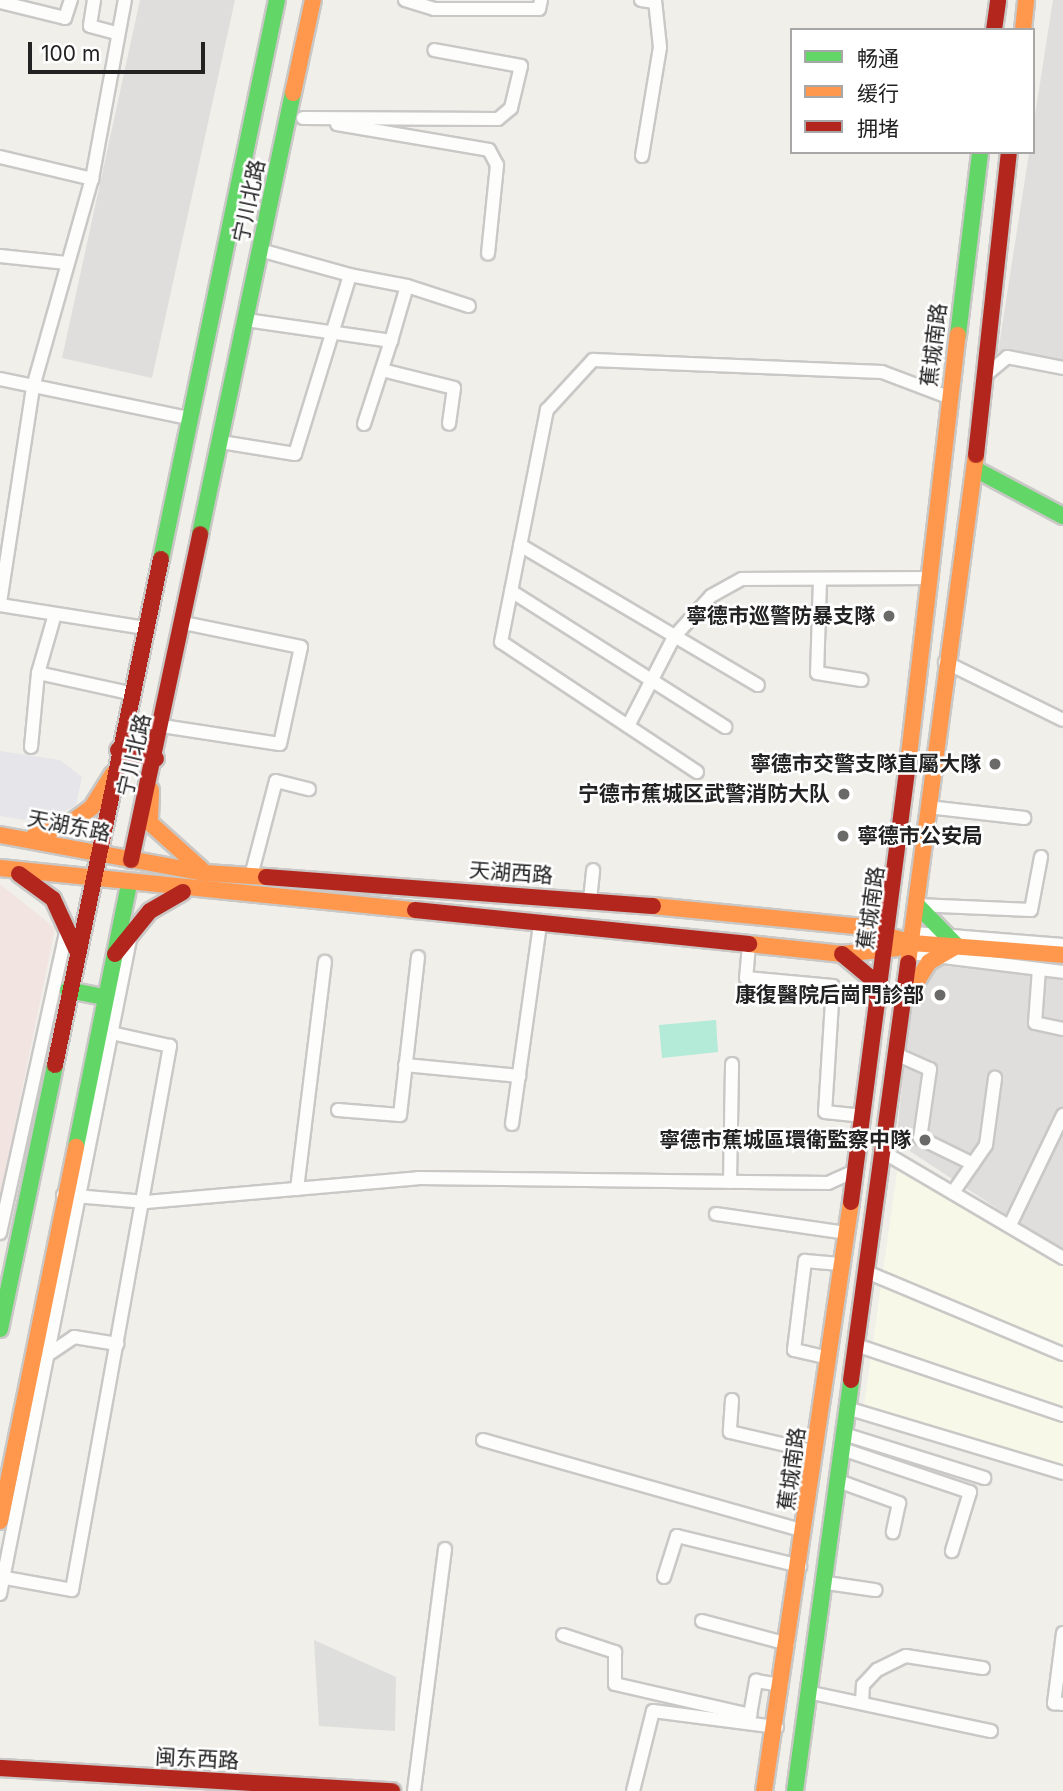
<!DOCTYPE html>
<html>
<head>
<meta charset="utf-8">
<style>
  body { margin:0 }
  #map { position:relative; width:1063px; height:1791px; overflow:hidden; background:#f0efea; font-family:Inter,"Noto Sans SC",sans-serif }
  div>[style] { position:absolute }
  .residential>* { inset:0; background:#dfdedc }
  .commercial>* { inset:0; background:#f2e4e0 }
  .education>* { inset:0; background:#f7f8e7 }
  .religious>* { inset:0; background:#dededc }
  .pitch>* { inset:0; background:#b3ead8 }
  .plaza>* { inset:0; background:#e6e5e9 }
  .roads { filter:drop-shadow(2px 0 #c9c8c6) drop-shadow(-2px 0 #c9c8c6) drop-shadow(0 2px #c9c8c6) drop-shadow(0 -2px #c9c8c6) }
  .street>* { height:12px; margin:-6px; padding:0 6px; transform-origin:6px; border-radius:6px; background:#fdfdfc }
  .fast>* { height:16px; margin:-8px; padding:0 8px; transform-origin:8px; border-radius:8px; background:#63d668 }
  .slow>* { height:16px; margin:-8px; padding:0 8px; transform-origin:8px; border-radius:8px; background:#ff974d }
  .jam>* { height:16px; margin:-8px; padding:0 8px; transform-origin:8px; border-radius:8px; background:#b3261e }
  .dots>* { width:19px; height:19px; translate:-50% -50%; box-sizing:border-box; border:4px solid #fff; border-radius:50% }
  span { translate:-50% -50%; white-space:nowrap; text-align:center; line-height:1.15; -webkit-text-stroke:5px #fff; paint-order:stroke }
  .street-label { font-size:21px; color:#222 }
  .poi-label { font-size:21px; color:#222; font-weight:700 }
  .right { translate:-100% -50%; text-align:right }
  .left { translate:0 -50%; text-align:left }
  .legend { position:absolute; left:790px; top:28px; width:245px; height:126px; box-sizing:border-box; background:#fff; border:2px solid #a7a7a7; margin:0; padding:9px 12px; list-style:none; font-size:21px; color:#222 }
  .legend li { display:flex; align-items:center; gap:14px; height:35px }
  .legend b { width:35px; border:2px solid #a7a7a7 }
  .scale { position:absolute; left:28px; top:42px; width:177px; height:32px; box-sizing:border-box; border:4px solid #222; border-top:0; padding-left:9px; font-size:21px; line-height:24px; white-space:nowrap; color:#222; -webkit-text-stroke:5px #fff; paint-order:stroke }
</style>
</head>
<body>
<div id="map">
  <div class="residential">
    <div style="clip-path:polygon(140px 0,235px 0,152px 378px,62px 358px)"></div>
    <div style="clip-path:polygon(1053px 0,1063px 0,1063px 363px,1054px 363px,998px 352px)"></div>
    <div style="clip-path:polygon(937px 965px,1063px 979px,1063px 1252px,896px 1142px,911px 1001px)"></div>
  </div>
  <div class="commercial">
    <div style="clip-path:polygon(0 884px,55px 928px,0 1198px)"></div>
  </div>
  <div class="education">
    <div style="clip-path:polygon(900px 1151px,1063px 1258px,1063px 1465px,863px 1413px)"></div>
  </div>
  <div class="religious">
    <div style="clip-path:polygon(314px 1640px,396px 1677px,395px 1731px,319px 1726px)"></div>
  </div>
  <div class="pitch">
    <div style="clip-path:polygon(716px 1020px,718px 1052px,662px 1058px,659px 1025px)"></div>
  </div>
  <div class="plaza">
    <div style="clip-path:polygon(0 751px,60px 760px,82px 777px,76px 805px,43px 823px,0 816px)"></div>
  </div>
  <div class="roads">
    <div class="street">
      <div style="left:94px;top:0;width:26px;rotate:99deg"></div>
      <div style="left:90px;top:26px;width:28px;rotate:15deg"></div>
      <div style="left:405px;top:0;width:30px;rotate:17deg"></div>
      <div style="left:434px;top:9px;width:105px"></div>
      <div style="left:539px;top:9px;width:9px;rotate:-77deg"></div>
      <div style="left:641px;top:0;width:14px;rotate:8deg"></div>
      <div style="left:0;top:2px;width:67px;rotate:13.8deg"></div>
      <div style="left:65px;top:18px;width:19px;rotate:-72deg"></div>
      <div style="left:303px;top:118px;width:195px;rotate:0.3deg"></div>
      <div style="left:498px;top:119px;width:17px;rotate:-40deg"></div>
      <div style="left:511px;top:108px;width:43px;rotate:-76.6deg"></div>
      <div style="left:521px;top:66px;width:88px;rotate:-169.6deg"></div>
      <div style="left:337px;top:124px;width:154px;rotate:9.7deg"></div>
      <div style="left:489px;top:150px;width:17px;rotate:62deg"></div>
      <div style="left:497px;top:165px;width:89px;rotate:95.8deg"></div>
      <div style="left:642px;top:156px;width:110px;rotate:-80.6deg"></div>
      <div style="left:660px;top:47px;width:47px;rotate:-96.1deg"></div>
      <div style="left:0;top:157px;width:95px;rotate:13.4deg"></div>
      <div style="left:0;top:256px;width:67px;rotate:6deg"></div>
      <div style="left:407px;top:286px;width:65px;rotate:17.9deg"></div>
      <div style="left:246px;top:320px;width:147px;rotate:8.2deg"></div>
      <div style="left:391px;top:341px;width:57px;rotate:-73.8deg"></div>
      <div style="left:407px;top:286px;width:58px;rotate:-169.1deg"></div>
      <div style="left:382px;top:370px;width:74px;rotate:14deg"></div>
      <div style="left:454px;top:388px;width:36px;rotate:98deg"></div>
      <div style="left:987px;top:374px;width:26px;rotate:-40deg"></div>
      <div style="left:1007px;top:357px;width:57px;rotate:11.1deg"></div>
      <div style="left:0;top:379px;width:193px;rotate:11.7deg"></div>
      <div style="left:364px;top:424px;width:87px;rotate:-72deg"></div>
      <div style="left:221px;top:442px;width:75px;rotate:9.2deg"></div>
      <div style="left:295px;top:454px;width:187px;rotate:-72.9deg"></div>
      <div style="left:350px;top:275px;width:93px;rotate:-164.5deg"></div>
      <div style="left:520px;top:545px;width:276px;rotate:30.5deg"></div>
      <div style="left:820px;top:580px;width:93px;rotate:91.8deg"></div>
      <div style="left:817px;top:673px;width:45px;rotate:9deg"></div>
      <div style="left:511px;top:591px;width:254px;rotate:32.4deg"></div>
      <div style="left:0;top:603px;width:219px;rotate:-81.3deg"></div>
      <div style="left:33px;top:387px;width:216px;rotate:-74.2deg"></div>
      <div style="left:92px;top:179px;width:182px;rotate:-79.6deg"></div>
      <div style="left:0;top:605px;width:147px;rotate:9deg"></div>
      <div style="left:945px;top:662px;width:131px;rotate:26.2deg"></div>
      <div style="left:38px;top:673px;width:94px;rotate:12.3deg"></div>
      <div style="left:162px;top:726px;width:119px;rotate:8.7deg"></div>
      <div style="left:280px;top:744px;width:99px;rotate:-77.8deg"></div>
      <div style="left:301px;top:647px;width:119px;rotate:-168.4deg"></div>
      <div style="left:628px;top:726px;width:100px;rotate:-62.7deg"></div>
      <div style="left:674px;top:637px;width:55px;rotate:-47.9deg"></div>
      <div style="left:711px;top:596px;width:35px;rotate:-29deg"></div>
      <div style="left:742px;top:579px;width:185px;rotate:-0.3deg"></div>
      <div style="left:31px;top:747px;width:74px;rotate:-84.6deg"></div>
      <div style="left:38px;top:673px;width:61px;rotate:-73.9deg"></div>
      <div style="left:697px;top:772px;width:235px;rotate:-146.4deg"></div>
      <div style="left:501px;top:642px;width:237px;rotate:-78.8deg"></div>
      <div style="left:547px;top:410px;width:68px;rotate:-47.4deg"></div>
      <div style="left:593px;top:360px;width:289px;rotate:2.4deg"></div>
      <div style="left:882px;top:372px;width:71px;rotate:20.7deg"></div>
      <div style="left:928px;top:807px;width:97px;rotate:6.5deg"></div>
      <div style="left:251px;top:876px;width:98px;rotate:-75.3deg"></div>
      <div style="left:276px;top:781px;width:34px;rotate:14deg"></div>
      <div style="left:590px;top:900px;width:30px;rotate:-84deg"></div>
      <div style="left:917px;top:905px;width:114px;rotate:2.5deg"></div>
      <div style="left:1031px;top:910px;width:54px;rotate:-79.3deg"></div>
      <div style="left:914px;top:933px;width:149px;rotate:4.6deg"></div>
      <div style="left:749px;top:945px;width:33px;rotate:95deg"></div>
      <div style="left:746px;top:978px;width:87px;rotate:5.3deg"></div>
      <div style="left:833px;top:986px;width:126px;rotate:93.6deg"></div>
      <div style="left:825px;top:1112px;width:39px;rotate:6deg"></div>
      <div style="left:911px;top:953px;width:153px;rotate:7.1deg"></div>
      <div style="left:1039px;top:969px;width:54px;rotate:94.2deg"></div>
      <div style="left:1035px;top:1023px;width:29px;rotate:12deg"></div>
      <div style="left:898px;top:1055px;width:35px;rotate:24deg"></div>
      <div style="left:930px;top:1069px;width:70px;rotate:98.2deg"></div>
      <div style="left:920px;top:1138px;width:59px;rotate:26.1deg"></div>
      <div style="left:405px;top:1065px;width:115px;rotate:5.5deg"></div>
      <div style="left:338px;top:1110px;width:62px;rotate:4.6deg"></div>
      <div style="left:400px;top:1115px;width:159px;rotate:-83.5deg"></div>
      <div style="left:512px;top:1124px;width:201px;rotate:-82deg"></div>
      <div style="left:885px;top:1153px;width:207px;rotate:30.5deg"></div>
      <div style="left:730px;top:1182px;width:118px;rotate:-89deg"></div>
      <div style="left:297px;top:1189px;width:229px;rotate:-83deg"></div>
      <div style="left:954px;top:1191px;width:56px;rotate:-55.2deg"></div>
      <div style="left:986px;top:1145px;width:68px;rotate:-82.3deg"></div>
      <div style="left:63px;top:1195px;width:83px;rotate:4.8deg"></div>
      <div style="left:146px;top:1202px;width:273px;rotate:-5deg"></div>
      <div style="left:418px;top:1178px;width:410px;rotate:0.7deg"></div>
      <div style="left:828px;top:1183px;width:30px;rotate:-24deg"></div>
      <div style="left:716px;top:1214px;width:132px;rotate:8.3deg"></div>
      <div style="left:1011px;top:1223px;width:120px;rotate:-64.3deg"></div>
      <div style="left:0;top:1233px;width:312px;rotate:-77.6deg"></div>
      <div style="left:869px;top:1273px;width:210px;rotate:22.7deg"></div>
      <div style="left:859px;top:1346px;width:215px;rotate:18.7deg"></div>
      <div style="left:46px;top:1356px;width:34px;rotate:-34deg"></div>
      <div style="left:74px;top:1337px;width:44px;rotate:9.2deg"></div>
      <div style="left:829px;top:1358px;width:36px;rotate:-167deg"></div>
      <div style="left:794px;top:1350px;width:90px;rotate:-83deg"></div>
      <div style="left:805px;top:1261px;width:38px;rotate:5deg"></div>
      <div style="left:732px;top:1400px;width:32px;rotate:94deg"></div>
      <div style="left:730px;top:1432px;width:88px;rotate:13.1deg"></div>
      <div style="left:850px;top:1409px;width:222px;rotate:16.7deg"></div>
      <div style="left:847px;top:1435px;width:144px;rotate:17.4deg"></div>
      <div style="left:483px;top:1440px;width:334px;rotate:15.8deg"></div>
      <div style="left:845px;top:1450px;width:132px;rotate:18.6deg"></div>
      <div style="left:970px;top:1492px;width:62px;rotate:107deg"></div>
      <div style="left:841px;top:1482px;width:62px;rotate:19.9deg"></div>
      <div style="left:899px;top:1503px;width:30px;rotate:102deg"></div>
      <div style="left:0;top:1577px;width:73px;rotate:10.2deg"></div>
      <div style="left:72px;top:1590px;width:553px;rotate:-79.79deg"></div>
      <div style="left:170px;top:1046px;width:74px;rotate:-167.5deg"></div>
      <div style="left:664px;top:1577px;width:43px;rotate:-72.4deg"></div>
      <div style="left:677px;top:1536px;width:127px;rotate:13.7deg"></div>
      <div style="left:827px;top:1583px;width:49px;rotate:8.3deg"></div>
      <div style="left:0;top:1594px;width:668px;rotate:-78.77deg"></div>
      <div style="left:702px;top:1621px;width:89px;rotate:15deg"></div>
      <div style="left:1063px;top:1633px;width:71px;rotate:97.3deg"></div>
      <div style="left:1054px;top:1703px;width:9px;rotate:6deg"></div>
      <div style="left:563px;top:1635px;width:55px;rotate:18.1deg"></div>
      <div style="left:615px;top:1652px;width:32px;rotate:90deg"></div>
      <div style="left:615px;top:1684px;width:139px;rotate:12.9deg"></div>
      <div style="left:750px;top:1715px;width:35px;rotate:-80deg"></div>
      <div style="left:756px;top:1681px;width:26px;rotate:9deg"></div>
      <div style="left:812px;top:1693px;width:183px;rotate:12deg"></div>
      <div style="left:862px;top:1703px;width:18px;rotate:-87deg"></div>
      <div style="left:863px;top:1685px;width:21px;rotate:-47deg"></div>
      <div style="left:877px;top:1670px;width:32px;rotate:-26deg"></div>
      <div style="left:906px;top:1656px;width:78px;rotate:8.9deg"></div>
      <div style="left:414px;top:1791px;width:244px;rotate:-82.7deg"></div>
      <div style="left:633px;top:1791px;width:82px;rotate:-76deg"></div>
      <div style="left:653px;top:1711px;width:125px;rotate:7.4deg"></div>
    </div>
    <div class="fast">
      <div style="left:958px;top:335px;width:184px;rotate:-83.1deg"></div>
      <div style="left:975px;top:469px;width:100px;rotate:28.1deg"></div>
      <div style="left:200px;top:534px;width:451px;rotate:-78.1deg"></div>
      <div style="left:161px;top:559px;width:571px;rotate:-78.28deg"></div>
      <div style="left:917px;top:905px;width:57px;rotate:45.7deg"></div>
      <div style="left:68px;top:990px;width:38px;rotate:11deg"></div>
      <div style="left:76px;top:1147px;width:267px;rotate:-78.6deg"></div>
      <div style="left:0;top:1329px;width:270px;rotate:-78.2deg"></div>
      <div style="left:795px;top:1791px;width:415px;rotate:-82.2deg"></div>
    </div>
    <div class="slow">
      <div style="left:1023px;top:30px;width:30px;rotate:-84deg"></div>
      <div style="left:293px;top:93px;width:95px;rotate:-77.9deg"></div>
      <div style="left:908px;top:764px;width:432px;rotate:-83.4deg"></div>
      <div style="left:151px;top:790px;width:33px;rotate:92deg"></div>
      <div style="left:150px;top:823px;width:69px;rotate:42deg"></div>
      <div style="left:0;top:835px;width:209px;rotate:10.5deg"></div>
      <div style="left:206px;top:873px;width:60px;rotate:3.8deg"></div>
      <div style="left:34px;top:836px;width:37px;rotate:-19deg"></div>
      <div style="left:69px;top:824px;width:29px;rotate:-36deg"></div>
      <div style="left:92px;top:807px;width:39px;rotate:-58deg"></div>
      <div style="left:0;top:868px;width:417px;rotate:5.8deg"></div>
      <div style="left:653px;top:906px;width:203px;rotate:5.7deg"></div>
      <div style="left:855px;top:926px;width:59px;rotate:16.6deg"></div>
      <div style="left:912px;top:943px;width:151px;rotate:4.5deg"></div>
      <div style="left:749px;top:944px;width:94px;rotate:6.1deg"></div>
      <div style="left:842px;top:954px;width:56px;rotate:-6.1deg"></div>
      <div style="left:908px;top:963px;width:513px;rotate:-82.38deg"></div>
      <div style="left:907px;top:997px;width:41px;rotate:-57.8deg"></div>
      <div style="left:929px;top:962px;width:32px;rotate:-30deg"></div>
      <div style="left:0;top:1521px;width:382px;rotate:-78.5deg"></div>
      <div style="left:764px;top:1791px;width:595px;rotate:-81.6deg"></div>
    </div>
    <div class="jam">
      <div style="left:994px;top:30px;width:30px;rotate:-82deg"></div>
      <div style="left:976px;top:455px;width:305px;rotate:-83.8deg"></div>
      <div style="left:118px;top:750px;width:39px;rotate:13deg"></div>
      <div style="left:131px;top:860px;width:333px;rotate:-78deg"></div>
      <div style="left:19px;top:874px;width:42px;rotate:36.3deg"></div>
      <div style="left:53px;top:899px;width:55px;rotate:65.3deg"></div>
      <div style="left:266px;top:877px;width:388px;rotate:4.3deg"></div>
      <div style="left:415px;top:910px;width:336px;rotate:5.8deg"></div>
      <div style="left:115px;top:954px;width:55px;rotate:-50.9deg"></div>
      <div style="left:150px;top:911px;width:38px;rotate:-30deg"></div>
      <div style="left:842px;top:954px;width:38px;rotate:40deg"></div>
      <div style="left:871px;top:978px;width:24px;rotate:71deg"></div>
      <div style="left:55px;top:1065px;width:517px;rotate:-78.17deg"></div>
      <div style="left:851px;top:1202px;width:442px;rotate:-82.6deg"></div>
      <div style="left:851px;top:1380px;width:421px;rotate:-82.2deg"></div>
      <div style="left:0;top:1768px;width:393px;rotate:3.4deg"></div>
    </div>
  </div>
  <div class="dots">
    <div style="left:889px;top:616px;background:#6a6a68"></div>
    <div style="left:995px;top:764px;background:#6a6a68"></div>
    <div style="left:844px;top:794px;background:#6a6a68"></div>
    <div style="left:843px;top:836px;background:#6a6a68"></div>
    <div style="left:940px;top:995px;background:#6a6a68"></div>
    <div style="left:925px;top:1140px;background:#6a6a68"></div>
  </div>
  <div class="street-label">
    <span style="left:249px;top:201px;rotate:-78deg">宁川北路</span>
    <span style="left:934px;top:345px;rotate:-83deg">蕉城南路</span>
    <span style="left:134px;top:755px;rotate:-77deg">宁川北路</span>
    <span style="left:69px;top:826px;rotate:11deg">天湖东路</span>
    <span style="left:511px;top:873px;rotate:4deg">天湖西路</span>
    <span style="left:871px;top:908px;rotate:-82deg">蕉城南路</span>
    <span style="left:792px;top:1469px;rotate:-82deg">蕉城南路</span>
    <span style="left:197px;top:1759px;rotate:3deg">闽东西路</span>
  </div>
  <div class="poi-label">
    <span class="right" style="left:875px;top:616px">寧德市巡警防暴支隊</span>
    <span class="right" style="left:981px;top:764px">寧德市交警支隊直屬大隊</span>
    <span class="right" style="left:830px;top:794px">宁德市蕉城区武警消防大队</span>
    <span class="left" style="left:857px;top:836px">寧德市公安局</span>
    <span class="right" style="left:924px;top:995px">康復醫院后崗門診部</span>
    <span class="right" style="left:911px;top:1140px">寧德市蕉城區環衛監察中隊</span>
  </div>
  <ul class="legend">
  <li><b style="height:9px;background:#63d668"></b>畅通</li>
  <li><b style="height:9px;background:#ff974d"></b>缓行</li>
  <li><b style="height:9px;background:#b3261e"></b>拥堵</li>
  </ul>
  <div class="scale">100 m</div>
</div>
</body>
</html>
